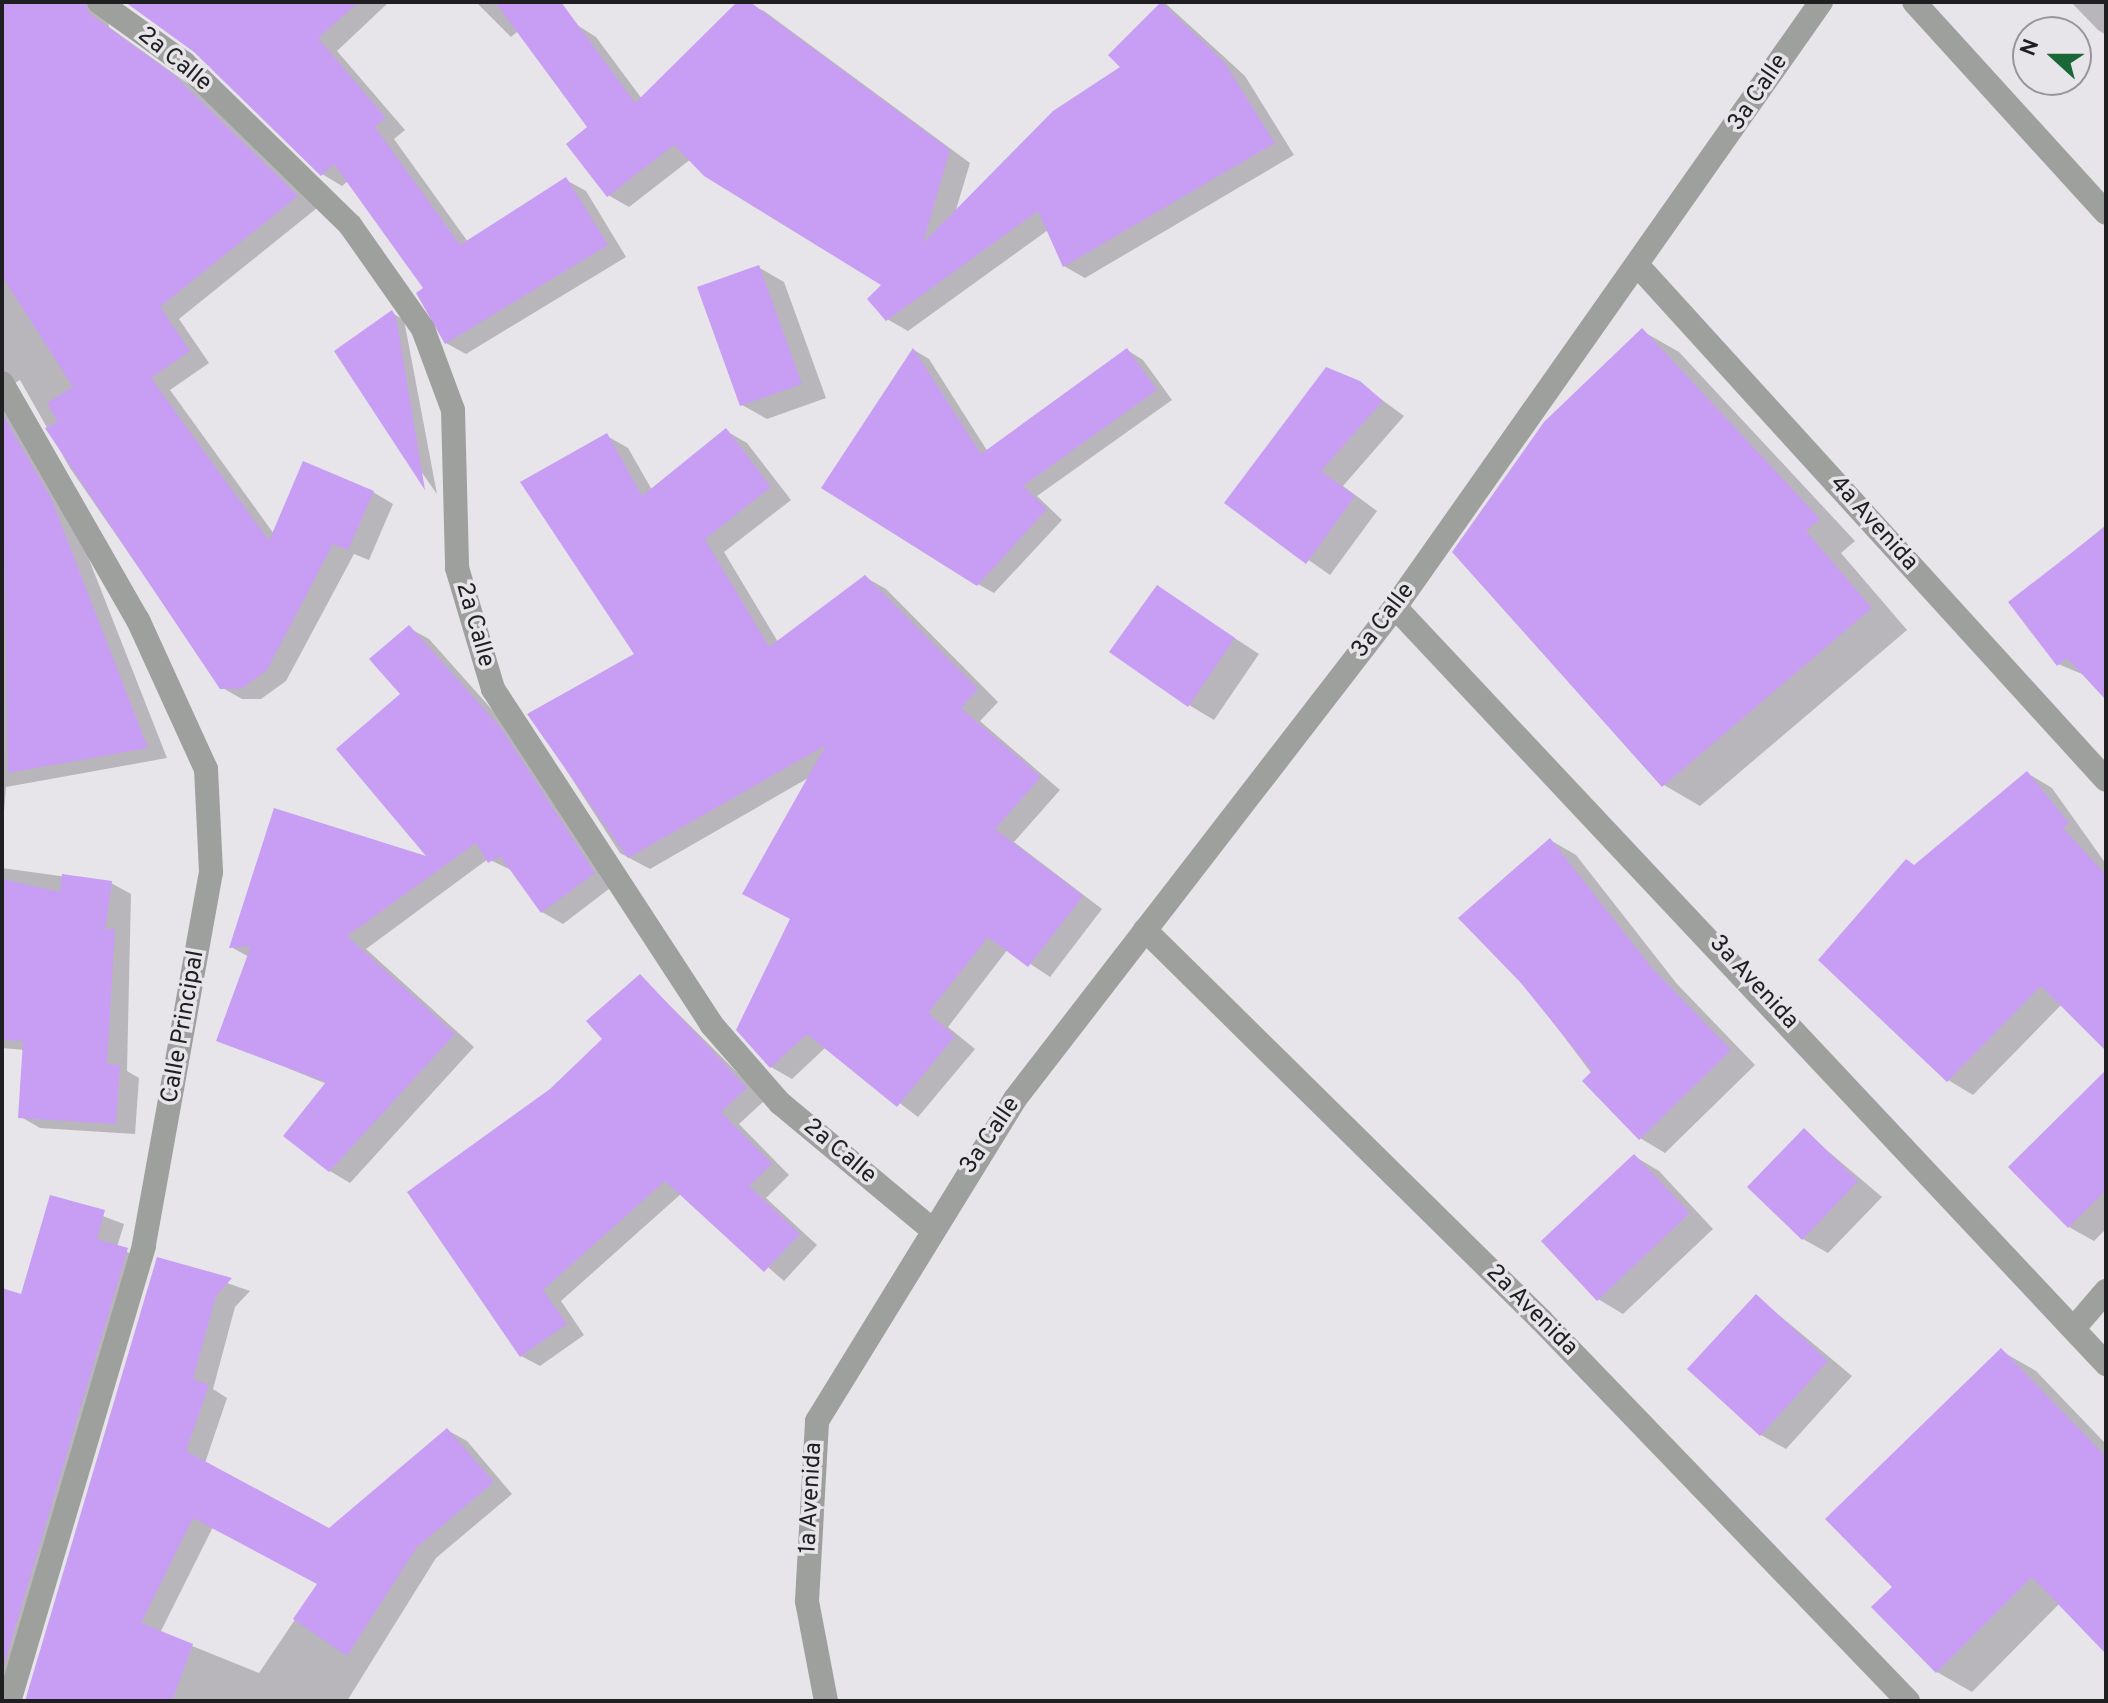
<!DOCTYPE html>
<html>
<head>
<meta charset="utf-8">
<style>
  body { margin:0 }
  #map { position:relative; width:2108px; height:1703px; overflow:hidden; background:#e7e4ea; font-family:Overpass,sans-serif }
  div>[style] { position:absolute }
  .shadow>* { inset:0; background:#0003 }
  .building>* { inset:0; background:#c79ef4 }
  .minor>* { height:24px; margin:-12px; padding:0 12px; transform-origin:12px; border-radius:12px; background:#9ea09e }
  span { translate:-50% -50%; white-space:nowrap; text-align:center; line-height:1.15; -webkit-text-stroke:7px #e7e4ea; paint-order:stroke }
  .street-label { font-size:24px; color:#1f1e20 }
  .frame { position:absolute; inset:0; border:4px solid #1f1e20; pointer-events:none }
  .north { position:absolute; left:2012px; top:16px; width:80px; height:80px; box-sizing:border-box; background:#e7e4ea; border:2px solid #979599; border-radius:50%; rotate:291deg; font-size:22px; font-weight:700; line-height:32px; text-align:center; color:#1f1e20 }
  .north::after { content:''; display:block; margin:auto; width:28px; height:36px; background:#196736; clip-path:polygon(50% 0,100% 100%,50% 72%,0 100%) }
</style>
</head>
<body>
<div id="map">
  <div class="shadow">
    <div style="clip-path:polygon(2px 2px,118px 2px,106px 5px,109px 27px,194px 88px,317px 208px,179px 319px,209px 363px,170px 390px,274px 534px,373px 492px,393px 504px,369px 560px,354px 554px,286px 681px,261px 699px,242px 699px,221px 687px,70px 468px,20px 380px,8px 387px,70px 511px,167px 758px,6px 787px,2px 837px)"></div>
    <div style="clip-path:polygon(128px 2px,389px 2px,337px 51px,405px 130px,394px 139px,468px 242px,566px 180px,586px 191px,626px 257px,466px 354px,446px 343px,426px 289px,348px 181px,342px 186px,322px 174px,194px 49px)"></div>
    <div style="clip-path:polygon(476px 2px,542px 2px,546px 8px,511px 37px)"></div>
    <div style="clip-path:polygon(740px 2px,764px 11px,970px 163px,955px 213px,1123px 67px,1111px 55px,1164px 2px,1245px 76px,1294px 155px,1085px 278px,1064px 266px,1048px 230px,908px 331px,887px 319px,884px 284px,691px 159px,629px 207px,608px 195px,577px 25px,596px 37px,642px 99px)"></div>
    <div style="clip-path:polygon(2071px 2px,2106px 2px,2106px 35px,2098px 30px)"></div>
    <div style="clip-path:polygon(758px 267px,784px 282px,826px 398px,767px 419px,742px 405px)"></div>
    <div style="clip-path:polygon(392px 313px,404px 320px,437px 494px,336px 351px)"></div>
    <div style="clip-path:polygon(1642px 331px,1679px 352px,1855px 541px,1841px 553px,1907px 630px,1700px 806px,1664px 785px)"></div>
    <div style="clip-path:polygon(914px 350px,929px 359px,988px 452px,1127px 350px,1143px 360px,1172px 400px,1037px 496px,1062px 520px,994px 593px,978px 584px)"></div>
    <div style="clip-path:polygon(1359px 383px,1404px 416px,1343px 486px,1377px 511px,1330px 575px,1227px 503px)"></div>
    <div style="clip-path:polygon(726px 431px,747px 443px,791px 500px,724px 552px,778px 642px,865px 577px,886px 589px,998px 702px,980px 721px,1060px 790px,1014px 842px,1102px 909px,1050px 977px,1008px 949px,948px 1027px,975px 1049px,918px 1117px,826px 1047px,792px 1079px,771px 1067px,810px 777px,650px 869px,620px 853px,530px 714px,637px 655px,607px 436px,628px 448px,652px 490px)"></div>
    <div style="clip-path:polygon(2106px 525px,2106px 696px,2087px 676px,2058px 664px,2011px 603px)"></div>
    <div style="clip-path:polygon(1158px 588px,1259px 654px,1214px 720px,1189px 705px)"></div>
    <div style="clip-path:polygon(409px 628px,429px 639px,521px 742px,614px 885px,563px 924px,542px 912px,513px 871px,488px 859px,366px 949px,474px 1047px,350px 1183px,330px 1171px,327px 1084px,218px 1040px,249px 957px,231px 947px,432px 860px,402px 695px)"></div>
    <div style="clip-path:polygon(2027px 773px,2052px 788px,2106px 864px,2106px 1048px,2062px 1004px,1973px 1095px,1948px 1080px,1915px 867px)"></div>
    <div style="clip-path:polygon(1550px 840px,1576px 855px,1677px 984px,1755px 1065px,1665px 1153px,1640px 1138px,1523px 982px)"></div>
    <div style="clip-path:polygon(2px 868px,111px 883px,131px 894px,127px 1071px,139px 1078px,135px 1134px,40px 1128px,21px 1117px,25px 1050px,2px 1048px)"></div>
    <div style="clip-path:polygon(640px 976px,765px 1100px,739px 1124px,789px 1175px,766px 1198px,817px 1245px,784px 1281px,682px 1193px,561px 1301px,584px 1335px,540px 1366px,521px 1356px,551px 1090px,605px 1040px)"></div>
    <div style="clip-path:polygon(2106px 1073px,2106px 1229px,2094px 1241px,2069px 1227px)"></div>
    <div style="clip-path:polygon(1804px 1131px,1882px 1197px,1828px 1253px,1803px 1239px)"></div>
    <div style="clip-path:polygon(1634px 1156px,1659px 1171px,1713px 1229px,1623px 1314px,1598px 1299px)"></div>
    <div style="clip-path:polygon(52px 1197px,124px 1224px,117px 1247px,146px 1261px,2px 1701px,2px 1319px,22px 1297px)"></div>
    <div style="clip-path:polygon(evenodd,158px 1259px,250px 1291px,235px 1307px,213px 1389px,227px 1398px,205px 1463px,330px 1530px,447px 1430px,467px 1441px,512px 1494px,436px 1558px,347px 1701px,27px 1701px,158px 1259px,213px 1527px,319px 1584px,259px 1673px,160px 1633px,213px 1527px)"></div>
    <div style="clip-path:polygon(1756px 1296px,1852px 1376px,1786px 1449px,1761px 1435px)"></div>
    <div style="clip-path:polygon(2001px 1351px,2036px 1371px,2106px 1444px,2106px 1651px,2060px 1603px,1972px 1692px,1937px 1672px,1894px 1587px)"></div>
  </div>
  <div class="building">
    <div style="clip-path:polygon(2px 2px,84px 2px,90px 14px,174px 75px,298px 196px,160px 307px,190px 351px,151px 378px,269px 541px,303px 461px,374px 491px,348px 550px,333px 544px,267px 670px,241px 689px,220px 689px,45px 428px,58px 422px,47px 403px,73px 387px,2px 276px)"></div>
    <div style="clip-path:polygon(125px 2px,359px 2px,318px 38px,386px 118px,375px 127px,460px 245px,566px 177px,608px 245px,445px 344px,416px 293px,423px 288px,334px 164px,321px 176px,194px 52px)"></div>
    <div style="clip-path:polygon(495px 2px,561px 2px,635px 103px,737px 2px,750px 2px,950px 150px,923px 243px,1053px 111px,1120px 67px,1108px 55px,1161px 2px,1224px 62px,1275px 143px,1063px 267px,1038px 211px,886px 321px,867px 299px,881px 285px,704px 176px,674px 145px,607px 197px,566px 144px,587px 127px)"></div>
    <div style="clip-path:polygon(759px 265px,802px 384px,740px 406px,697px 287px)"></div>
    <div style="clip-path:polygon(392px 310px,396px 317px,425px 490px,334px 351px)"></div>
    <div style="clip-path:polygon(1642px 328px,1820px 519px,1806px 531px,1872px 608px,1662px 787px,1452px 552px,1544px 422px)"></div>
    <div style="clip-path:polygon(913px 348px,981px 454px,1127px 348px,1157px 390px,1023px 486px,1047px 509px,977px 586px,821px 488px)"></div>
    <div style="clip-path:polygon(1326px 367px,1360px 381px,1383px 401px,1321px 471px,1355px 496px,1306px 564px,1224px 503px)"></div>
    <div style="clip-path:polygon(2px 413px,51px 498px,148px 748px,8px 773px)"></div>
    <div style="clip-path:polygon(726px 428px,771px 487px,705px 539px,769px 647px,865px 575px,978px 689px,961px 708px,1041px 777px,995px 829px,1083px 896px,1028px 967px,988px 937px,928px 1013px,955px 1036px,897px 1107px,807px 1034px,770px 1068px,736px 1030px,790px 919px,742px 894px,826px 745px,628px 858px,527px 714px,634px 654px,520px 482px,607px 433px,642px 496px)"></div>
    <div style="clip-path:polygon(2106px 526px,2106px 700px,2067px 658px,2057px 666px,2008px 602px)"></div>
    <div style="clip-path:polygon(1157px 585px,1235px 638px,1188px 707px,1109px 652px)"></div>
    <div style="clip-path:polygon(409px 625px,501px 728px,595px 873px,541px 913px,500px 856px,488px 863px,476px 843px,347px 936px,455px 1034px,329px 1172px,283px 1136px,326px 1082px,216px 1041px,251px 946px,229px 948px,274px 808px,426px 856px,336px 749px,400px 694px,369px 659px)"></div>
    <div style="clip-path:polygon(2027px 771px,2069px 823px,2063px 828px,2106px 875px,2106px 1051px,2041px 986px,1947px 1082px,1818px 960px,1906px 859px,1914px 865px)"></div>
    <div style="clip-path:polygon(1550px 838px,1651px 967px,1731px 1050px,1639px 1140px,1582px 1081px,1592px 1071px,1521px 983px,1458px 918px)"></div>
    <div style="clip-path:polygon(62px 874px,112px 881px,105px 930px,115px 928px,107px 1064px,120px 1065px,116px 1124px,18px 1118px,23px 1041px,2px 1040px,2px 879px,60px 892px)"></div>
    <div style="clip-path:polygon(640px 974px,747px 1088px,721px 1112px,772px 1164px,749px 1186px,800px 1234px,764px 1272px,665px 1181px,543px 1290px,567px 1324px,520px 1357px,407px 1192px,550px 1089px,602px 1039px,586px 1021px)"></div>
    <div style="clip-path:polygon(2106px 1070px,2106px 1190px,2068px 1228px,2008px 1167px)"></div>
    <div style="clip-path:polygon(1804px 1128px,1858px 1181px,1802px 1240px,1747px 1187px)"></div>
    <div style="clip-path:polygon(1634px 1154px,1690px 1213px,1597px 1301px,1541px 1241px)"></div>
    <div style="clip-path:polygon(50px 1195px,105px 1210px,97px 1239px,128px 1248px,2px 1672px,2px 1288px,21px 1294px)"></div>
    <div style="clip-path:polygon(157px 1257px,232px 1278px,216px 1296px,193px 1379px,209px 1385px,186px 1451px,329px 1528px,447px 1428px,494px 1482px,417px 1547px,347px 1656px,293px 1619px,317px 1584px,193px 1518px,141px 1623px,193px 1644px,172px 1701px,25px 1701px)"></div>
    <div style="clip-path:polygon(1756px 1294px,1828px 1361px,1760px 1436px,1687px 1369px)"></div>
    <div style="clip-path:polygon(2001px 1348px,2106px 1457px,2106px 1654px,2032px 1577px,1936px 1673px,1871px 1607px,1892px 1587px,1825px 1519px)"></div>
  </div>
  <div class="minor">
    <div style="left:99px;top:2px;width:105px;rotate:35.7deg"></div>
    <div style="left:184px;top:63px;width:232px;rotate:44.3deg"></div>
    <div style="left:350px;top:225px;width:127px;rotate:54.9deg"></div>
    <div style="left:423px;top:329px;width:86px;rotate:69.7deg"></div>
    <div style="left:453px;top:410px;width:158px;rotate:88.5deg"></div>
    <div style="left:457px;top:568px;width:126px;rotate:73.4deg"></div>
    <div style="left:493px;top:689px;width:400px;rotate:56.9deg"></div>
    <div style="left:711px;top:1024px;width:105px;rotate:48.9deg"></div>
    <div style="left:780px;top:1103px;width:195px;rotate:39.8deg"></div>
    <div style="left:1914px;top:2px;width:285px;rotate:47.7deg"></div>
    <div style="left:1640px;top:268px;width:692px;rotate:47.69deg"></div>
    <div style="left:2px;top:383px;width:273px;rotate:60.2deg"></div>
    <div style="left:138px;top:620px;width:164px;rotate:65.5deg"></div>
    <div style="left:206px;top:769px;width:103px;rotate:87.2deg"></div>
    <div style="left:211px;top:872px;width:380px;rotate:100.2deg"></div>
    <div style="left:144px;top:1246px;width:475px;rotate:106.5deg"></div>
    <div style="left:1395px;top:607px;width:1039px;rotate:46.79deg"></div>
    <div style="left:1145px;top:930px;width:556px;rotate:44.56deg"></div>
    <div style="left:1541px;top:1320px;width:529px;rotate:46.07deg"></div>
    <div style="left:2075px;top:1327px;width:48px;rotate:-49.3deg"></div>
    <div style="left:826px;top:1701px;width:102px;rotate:-100.8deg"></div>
    <div style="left:807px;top:1601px;width:180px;rotate:-86.8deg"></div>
    <div style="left:817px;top:1421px;width:378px;rotate:-58.4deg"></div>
    <div style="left:1015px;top:1099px;width:622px;rotate:-52.32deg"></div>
    <div style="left:1395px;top:607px;width:740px;rotate:-54.85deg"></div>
  </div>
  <div class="street-label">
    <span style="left:174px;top:60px;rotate:39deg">2a Calle</span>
    <span style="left:1759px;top:93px;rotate:-56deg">3a Calle</span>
    <span style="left:1873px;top:524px;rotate:48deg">4a Avenida</span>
    <span style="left:1384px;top:621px;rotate:-53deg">3a Calle</span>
    <span style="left:474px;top:625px;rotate:74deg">2a Calle</span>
    <span style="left:1753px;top:983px;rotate:47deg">3a Avenida</span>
    <span style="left:184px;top:1027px;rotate:-80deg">Calle Principal</span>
    <span style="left:991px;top:1136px;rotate:-56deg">3a Calle</span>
    <span style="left:839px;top:1152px;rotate:40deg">2a Calle</span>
    <span style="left:1531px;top:1311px;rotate:45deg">2a Avenida</span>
    <span style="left:812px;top:1498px;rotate:-87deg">1a Avenida</span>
  </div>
  <div class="frame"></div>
  <div class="north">N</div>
</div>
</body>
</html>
